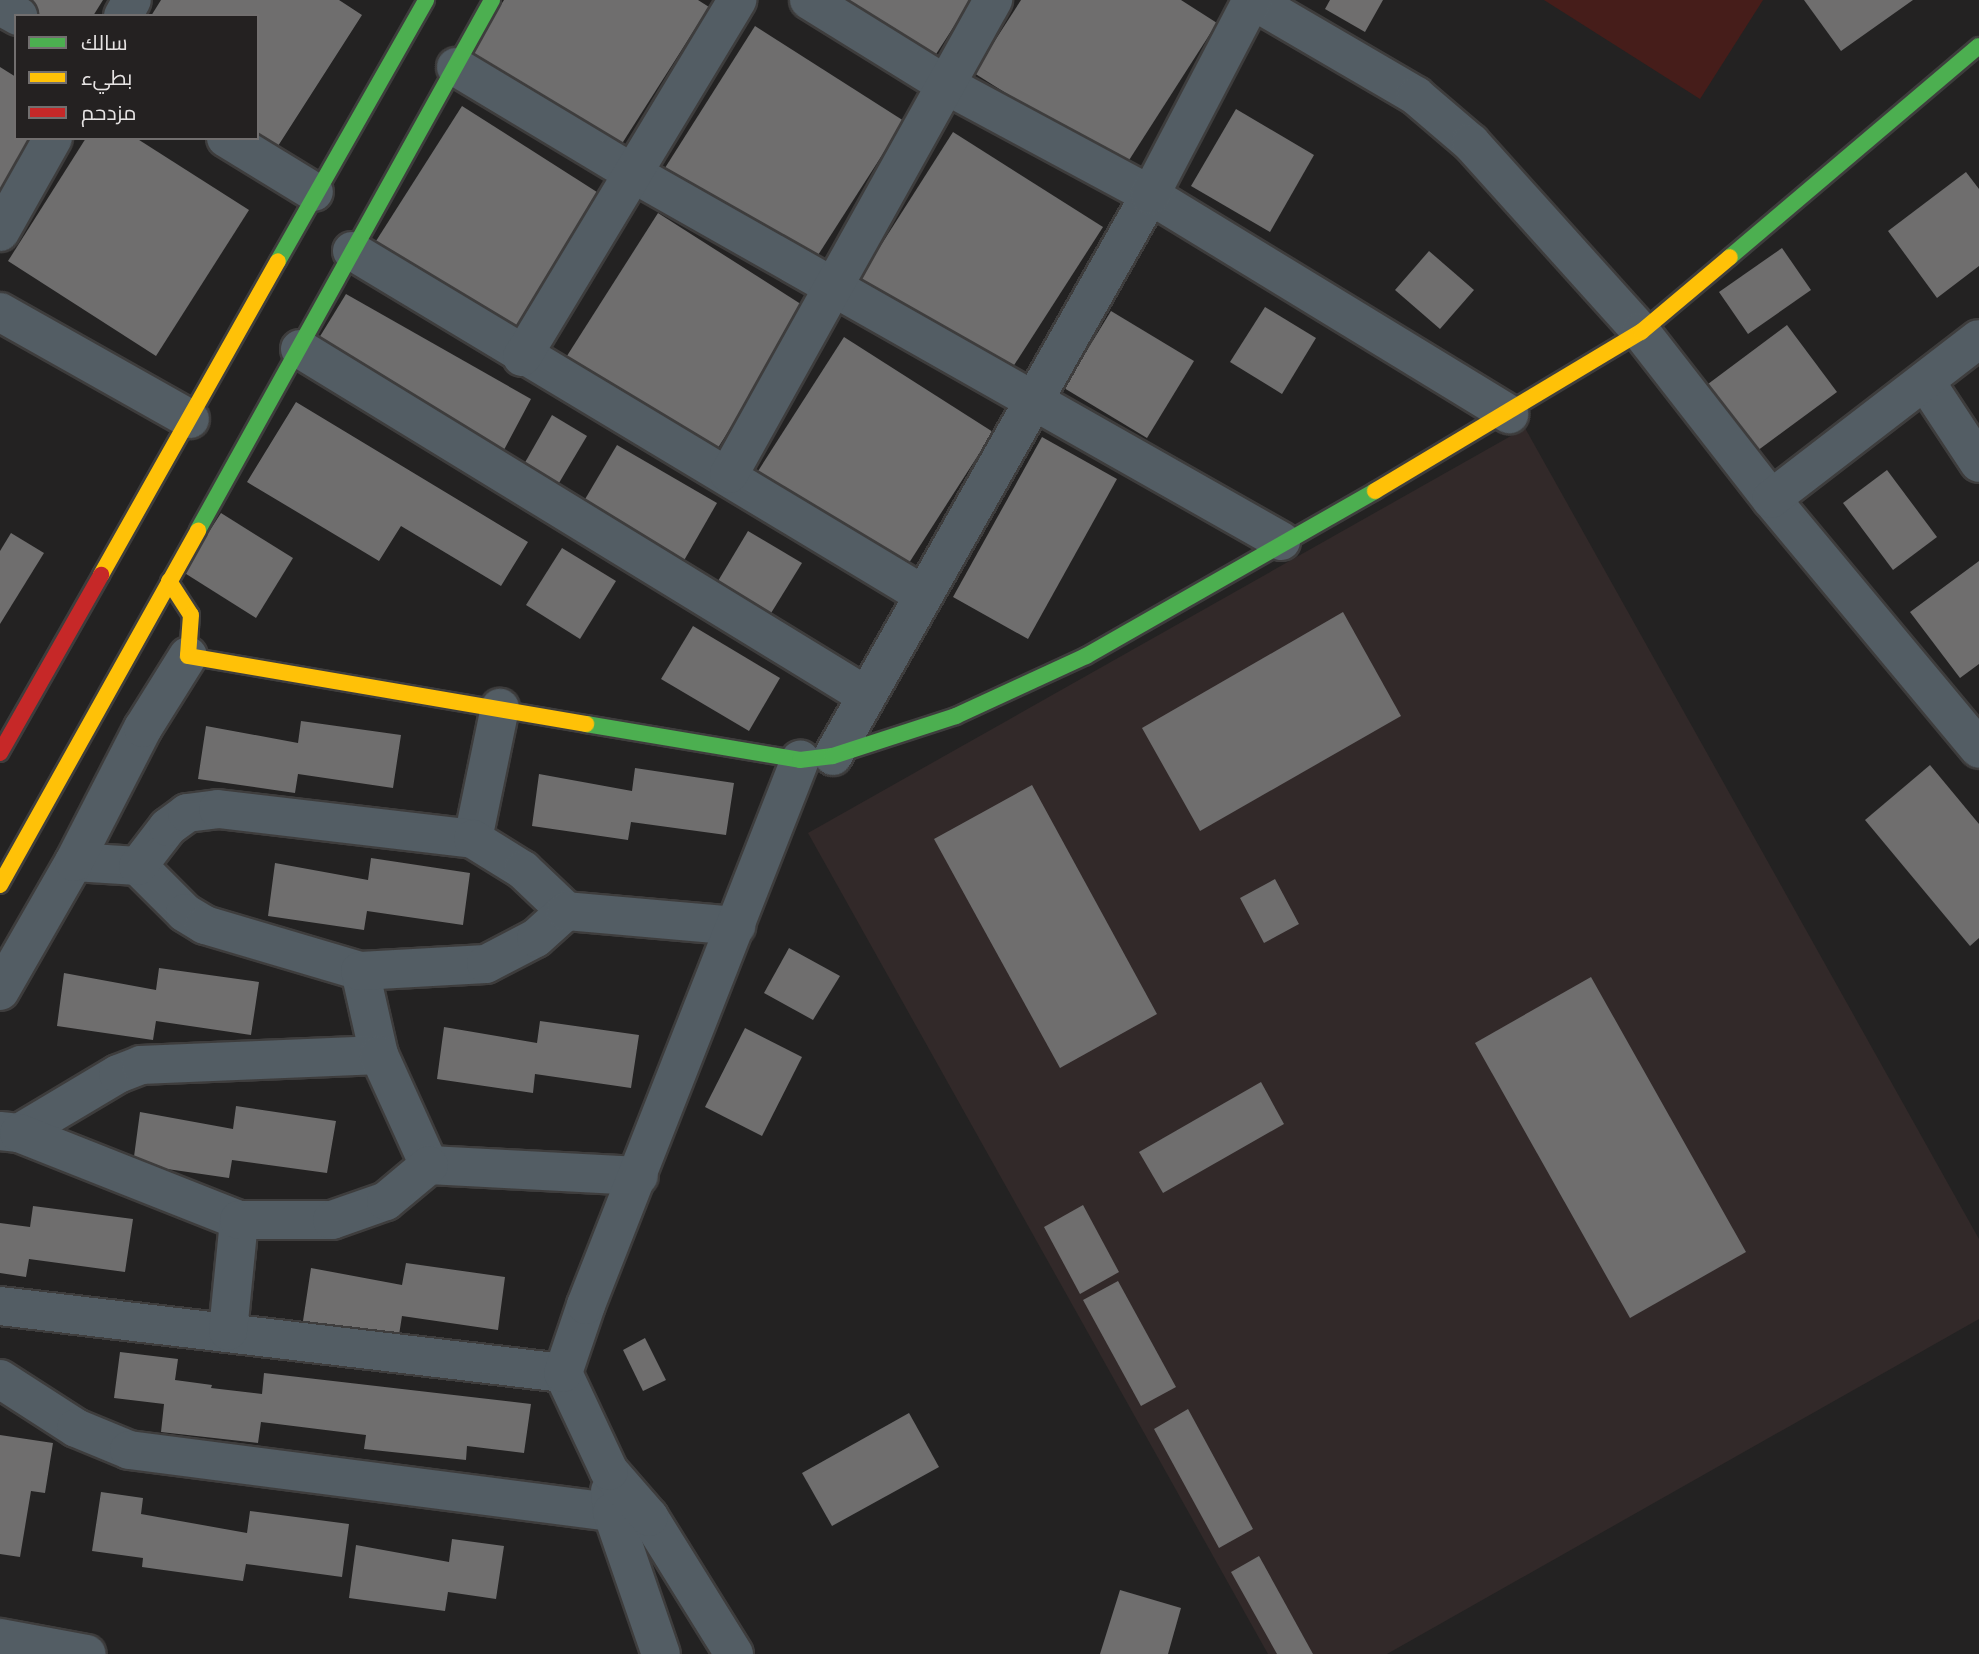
<!DOCTYPE html>
<meta charset="utf-8">
<style>
body{margin:0}
#map{position:relative;width:1979px;height:1654px;overflow:hidden;background:#232222;font-family:Poppins,Cairo,sans-serif}
div>[style]{position:absolute}
.built>*{inset:0;background:#322929}
.green>*{inset:0;background:#461d1a}
.building>*{inset:0;background:#6f6e6e}
.roads{filter:drop-shadow(2px 0 #3e3d3d) drop-shadow(-2px 0 #3e3d3d) drop-shadow(0 2px #3e3d3d) drop-shadow(0 -2px #3e3d3d)}
.street>*{height:38px;margin:-19px;padding:0 19px;transform-origin:19px;border-radius:19px;background:#535d64}
.fast>*{height:16px;margin:-8px;padding:0 8px;transform-origin:8px;border-radius:8px;background:#4caf50}
.slow>*{height:16px;margin:-8px;padding:0 8px;transform-origin:8px;border-radius:8px;background:#ffc107}
.jam>*{height:16px;margin:-8px;padding:0 8px;transform-origin:8px;border-radius:8px;background:#c62828}
span{translate:-50% -50%;white-space:nowrap;text-align:center;line-height:1.15;-webkit-text-stroke:7px #242121;paint-order:stroke}
.legend{position:absolute;left:14px;top:14px;width:245px;height:126px;box-sizing:border-box;background:#242121;border:2px solid #726f6f;margin:0;padding:9px 12px;list-style:none;font-size:21px;color:#e7e4e4}
.legend li{display:flex;align-items:center;gap:14px;height:35px}
.legend b{width:35px;border:2px solid #726f6f}
</style>
<div id="map">
<div class="built">
<div style="clip-path:polygon(1525px 428px,1979px 1239px,1979px 1319px,1387px 1654px,1268px 1654px,808px 833px)"></div>
</div>
<div class="green">
<div style="clip-path:polygon(1544px 0,1763px 0,1700px 99px)"></div>
</div>
<div class="building">
<div style="clip-path:polygon(8px 0,103px 0,93px 16px,33px 16px)"></div>
<div style="clip-path:polygon(161px 0,339px 0,362px 15px,269px 160px,257px 138px,257px 16px,151px 16px)"></div>
<div style="clip-path:polygon(504px 0,698px 0,709px 7px,616px 153px,467px 58px)"></div>
<div style="clip-path:polygon(827px 0,971px 0,929px 65px)"></div>
<div style="clip-path:polygon(1021px 0,1181px 0,1217px 23px,1124px 168px,974px 73px)"></div>
<div style="clip-path:polygon(1330px 0,1383px 0,1365px 32px,1325px 9px)"></div>
<div style="clip-path:polygon(1804px 0,1913px 0,1841px 51px)"></div>
<div style="clip-path:polygon(755px 26px,904px 121px,811px 266px,663px 171px)"></div>
<div style="clip-path:polygon(0 67px,16px 77px,16px 138px,33px 138px,0 190px)"></div>
<div style="clip-path:polygon(462px 106px,611px 201px,518px 347px,369px 252px)"></div>
<div style="clip-path:polygon(1236px 109px,1314px 155px,1270px 232px,1191px 186px)"></div>
<div style="clip-path:polygon(953px 132px,1103px 227px,1009px 373px,860px 278px)"></div>
<div style="clip-path:polygon(86px 138px,136px 138px,249px 210px,156px 356px,8px 261px)"></div>
<div style="clip-path:polygon(1966px 172px,1979px 189px,1979px 266px,1937px 298px,1888px 231px)"></div>
<div style="clip-path:polygon(658px 213px,807px 308px,714px 454px,565px 359px)"></div>
<div style="clip-path:polygon(1782px 248px,1811px 290px,1748px 334px,1719px 292px)"></div>
<div style="clip-path:polygon(1429px 251px,1474px 290px,1440px 329px,1395px 290px)"></div>
<div style="clip-path:polygon(346px 294px,531px 399px,497px 463px,311px 351px)"></div>
<div style="clip-path:polygon(1265px 307px,1316px 338px,1282px 394px,1230px 362px)"></div>
<div style="clip-path:polygon(1111px 311px,1194px 361px,1147px 438px,1064px 388px)"></div>
<div style="clip-path:polygon(1787px 325px,1837px 392px,1757px 451px,1708px 384px)"></div>
<div style="clip-path:polygon(844px 337px,993px 432px,900px 577px,751px 482px)"></div>
<div style="clip-path:polygon(296px 402px,528px 542px,501px 586px,401px 526px,379px 561px,247px 482px)"></div>
<div style="clip-path:polygon(552px 415px,587px 436px,553px 493px,519px 473px)"></div>
<div style="clip-path:polygon(1042px 437px,1117px 479px,1028px 639px,953px 597px)"></div>
<div style="clip-path:polygon(617px 445px,717px 503px,682px 564px,581px 506px)"></div>
<div style="clip-path:polygon(1887px 470px,1937px 537px,1893px 570px,1843px 503px)"></div>
<div style="clip-path:polygon(221px 513px,293px 558px,256px 618px,183px 572px)"></div>
<div style="clip-path:polygon(748px 531px,802px 563px,768px 618px,715px 586px)"></div>
<div style="clip-path:polygon(11px 533px,44px 553px,0 624px,0 551px)"></div>
<div style="clip-path:polygon(562px 548px,616px 581px,580px 639px,526px 605px)"></div>
<div style="clip-path:polygon(1979px 561px,1979px 664px,1960px 678px,1910px 612px)"></div>
<div style="clip-path:polygon(1343px 612px,1401px 716px,1200px 831px,1142px 728px)"></div>
<div style="clip-path:polygon(693px 626px,780px 678px,749px 731px,661px 679px)"></div>
<div style="clip-path:polygon(301px 721px,401px 735px,393px 788px,298px 774px,295px 793px,198px 779px,206px 726px,298px 743px)"></div>
<div style="clip-path:polygon(1930px 765px,1979px 824px,1979px 938px,1970px 946px,1865px 820px)"></div>
<div style="clip-path:polygon(635px 768px,734px 783px,726px 835px,631px 822px,628px 840px,532px 826px,539px 774px,632px 791px)"></div>
<div style="clip-path:polygon(1032px 785px,1157px 1014px,1060px 1068px,934px 839px)"></div>
<div style="clip-path:polygon(371px 858px,470px 873px,463px 925px,367px 911px,364px 930px,268px 916px,275px 863px,368px 880px)"></div>
<div style="clip-path:polygon(1275px 879px,1299px 924px,1264px 943px,1240px 898px)"></div>
<div style="clip-path:polygon(789px 948px,840px 976px,813px 1020px,764px 993px)"></div>
<div style="clip-path:polygon(159px 968px,259px 982px,251px 1035px,156px 1021px,153px 1040px,57px 1026px,64px 973px,156px 990px)"></div>
<div style="clip-path:polygon(1591px 977px,1746px 1252px,1630px 1318px,1475px 1043px)"></div>
<div style="clip-path:polygon(540px 1021px,639px 1035px,631px 1088px,535px 1074px,533px 1093px,437px 1079px,444px 1027px,537px 1043px)"></div>
<div style="clip-path:polygon(745px 1028px,802px 1057px,762px 1136px,705px 1107px)"></div>
<div style="clip-path:polygon(1261px 1082px,1284px 1124px,1163px 1193px,1139px 1152px)"></div>
<div style="clip-path:polygon(236px 1106px,336px 1121px,327px 1173px,232px 1160px,229px 1178px,133px 1164px,140px 1112px,233px 1129px)"></div>
<div style="clip-path:polygon(1083px 1205px,1119px 1272px,1080px 1294px,1044px 1227px)"></div>
<div style="clip-path:polygon(33px 1206px,133px 1219px,125px 1272px,29px 1259px,26px 1277px,0 1273px,0 1223px,30px 1227px)"></div>
<div style="clip-path:polygon(406px 1263px,505px 1277px,498px 1330px,402px 1316px,399px 1335px,303px 1321px,311px 1268px,402px 1285px)"></div>
<div style="clip-path:polygon(1118px 1281px,1176px 1387px,1141px 1406px,1083px 1300px)"></div>
<div style="clip-path:polygon(645px 1338px,666px 1380px,643px 1391px,623px 1350px)"></div>
<div style="clip-path:polygon(120px 1352px,178px 1359px,175px 1380px,212px 1385px,211px 1388px,262px 1394px,264px 1373px,531px 1404px,524px 1453px,467px 1446px,466px 1460px,364px 1449px,366px 1435px,261px 1422px,258px 1443px,161px 1432px,164px 1404px,114px 1398px)"></div>
<div style="clip-path:polygon(1188px 1409px,1253px 1529px,1219px 1548px,1154px 1429px)"></div>
<div style="clip-path:polygon(909px 1413px,939px 1467px,832px 1526px,802px 1473px)"></div>
<div style="clip-path:polygon(0 1435px,53px 1443px,45px 1493px,31px 1491px,20px 1557px,0 1554px)"></div>
<div style="clip-path:polygon(101px 1492px,143px 1498px,141px 1514px,247px 1533px,250px 1511px,349px 1524px,342px 1577px,246px 1564px,243px 1581px,142px 1567px,143px 1558px,92px 1551px)"></div>
<div style="clip-path:polygon(452px 1539px,504px 1546px,496px 1599px,448px 1592px,445px 1611px,349px 1598px,356px 1545px,449px 1562px)"></div>
<div style="clip-path:polygon(1259px 1556px,1313px 1654px,1277px 1654px,1231px 1572px)"></div>
<div style="clip-path:polygon(1120px 1590px,1181px 1608px,1168px 1654px,1100px 1654px)"></div>
</div>
<div class="roads">
<div class="street">
<div style="left:809px;top:0;width:161px;rotate:31.8deg"></div>
<div style="left:946px;top:85px;width:232px;rotate:28.3deg"></div>
<div style="left:1150px;top:195px;width:421px;rotate:31.4deg"></div>
<div style="left:1252px;top:0;width:190px;rotate:30.3deg"></div>
<div style="left:1416px;top:96px;width:72px;rotate:40.5deg"></div>
<div style="left:1471px;top:143px;width:254px;rotate:48deg"></div>
<div style="left:1641px;top:332px;width:212px;rotate:52.1deg"></div>
<div style="left:1771px;top:499px;width:325px;rotate:50.2deg"></div>
<div style="left:0;top:6px;width:21px;rotate:29deg"></div>
<div style="left:123px;top:16px;width:18px;rotate:-61deg"></div>
<div style="left:456px;top:67px;width:208px;rotate:31deg"></div>
<div style="left:634px;top:174px;width:744px;rotate:29.56deg"></div>
<div style="left:226px;top:138px;width:103px;rotate:31.5deg"></div>
<div style="left:0;top:232px;width:108px;rotate:-60.6deg"></div>
<div style="left:352px;top:251px;width:665px;rotate:31.04deg"></div>
<div style="left:0;top:312px;width:218px;rotate:29.4deg"></div>
<div style="left:300px;top:349px;width:663px;rotate:31.48deg"></div>
<div style="left:522px;top:357px;width:417px;rotate:-58.9deg"></div>
<div style="left:1925px;top:381px;width:98px;rotate:56.6deg"></div>
<div style="left:729px;top:474px;width:543px;rotate:-60.88deg"></div>
<div style="left:1771px;top:499px;width:262px;rotate:-37.6deg"></div>
<div style="left:833px;top:756px;width:644px;rotate:-60.53deg"></div>
<div style="left:1150px;top:195px;width:220px;rotate:-62.4deg"></div>
<div style="left:473px;top:839px;width:134px;rotate:-78.4deg"></div>
<div style="left:74px;top:862px;width:64px;rotate:3.6deg"></div>
<div style="left:138px;top:866px;width:66px;rotate:45deg"></div>
<div style="left:185px;top:913px;width:23px;rotate:31deg"></div>
<div style="left:205px;top:925px;width:162px;rotate:16.5deg"></div>
<div style="left:138px;top:866px;width:49px;rotate:-52.4deg"></div>
<div style="left:168px;top:827px;width:24px;rotate:-36deg"></div>
<div style="left:187px;top:813px;width:31px;rotate:-7deg"></div>
<div style="left:218px;top:809px;width:257px;rotate:6.7deg"></div>
<div style="left:473px;top:839px;width:59px;rotate:31.8deg"></div>
<div style="left:523px;top:870px;width:59px;rotate:43.6deg"></div>
<div style="left:0;top:991px;width:149px;rotate:-60.2deg"></div>
<div style="left:74px;top:862px;width:151px;rotate:-62.8deg"></div>
<div style="left:143px;top:728px;width:85px;rotate:-58deg"></div>
<div style="left:379px;top:1055px;width:86px;rotate:-102.7deg"></div>
<div style="left:360px;top:971px;width:126px;rotate:-3.2deg"></div>
<div style="left:486px;top:964px;width:56px;rotate:-27.5deg"></div>
<div style="left:536px;top:938px;width:40px;rotate:-42deg"></div>
<div style="left:566px;top:911px;width:171px;rotate:5deg"></div>
<div style="left:0;top:1131px;width:19px;rotate:6deg"></div>
<div style="left:19px;top:1133px;width:115px;rotate:-30.8deg"></div>
<div style="left:118px;top:1074px;width:25px;rotate:-21deg"></div>
<div style="left:141px;top:1065px;width:238px;rotate:-2.4deg"></div>
<div style="left:379px;top:1055px;width:121px;rotate:65.6deg"></div>
<div style="left:429px;top:1165px;width:210px;rotate:3deg"></div>
<div style="left:19px;top:1133px;width:237px;rotate:21.6deg"></div>
<div style="left:0;top:1306px;width:567px;rotate:6.79deg"></div>
<div style="left:228px;top:1331px;width:112px;rotate:-84.3deg"></div>
<div style="left:239px;top:1220px;width:93px"></div>
<div style="left:332px;top:1220px;width:57px;rotate:-19.4deg"></div>
<div style="left:386px;top:1201px;width:56px;rotate:-39.9deg"></div>
<div style="left:0;top:1379px;width:90px;rotate:32.8deg"></div>
<div style="left:76px;top:1428px;width:57px;rotate:22.5deg"></div>
<div style="left:129px;top:1450px;width:524px;rotate:7.34deg"></div>
<div style="left:610px;top:1491px;width:21px;rotate:85deg"></div>
<div style="left:612px;top:1512px;width:150px;rotate:71deg"></div>
<div style="left:0;top:1638px;width:88px;rotate:10.4deg"></div>
<div style="left:734px;top:1654px;width:161px;rotate:-121.8deg"></div>
<div style="left:649px;top:1517px;width:61px;rotate:-131deg"></div>
<div style="left:609px;top:1471px;width:108px;rotate:-115.1deg"></div>
<div style="left:563px;top:1373px;width:72px;rotate:-71.3deg"></div>
<div style="left:586px;top:1305px;width:586px;rotate:-68.56deg"></div>
</div>
<div class="fast">
<div style="left:1730px;top:257px;width:326px;rotate:-40.3deg"></div>
<div style="left:278px;top:261px;width:300px;rotate:-60.4deg"></div>
<div style="left:198px;top:530px;width:606px;rotate:-60.98deg"></div>
<div style="left:586px;top:724px;width:217px;rotate:9.5deg"></div>
<div style="left:800px;top:760px;width:33px;rotate:-7deg"></div>
<div style="left:833px;top:756px;width:129px;rotate:-18deg"></div>
<div style="left:956px;top:716px;width:143px;rotate:-24.8deg"></div>
<div style="left:1086px;top:656px;width:333px;rotate:-29.7deg"></div>
</div>
<div class="slow">
<div style="left:1375px;top:491px;width:310px;rotate:-30.9deg"></div>
<div style="left:1641px;top:332px;width:116px;rotate:-40.1deg"></div>
<div style="left:101px;top:575px;width:360px;rotate:-60.6deg"></div>
<div style="left:169px;top:581px;width:40px;rotate:57.1deg"></div>
<div style="left:191px;top:615px;width:41px;rotate:94.2deg"></div>
<div style="left:188px;top:656px;width:404px;rotate:9.7deg"></div>
<div style="left:0;top:885px;width:406px;rotate:-60.8deg"></div>
</div>
<div class="jam">
<div style="left:0;top:753px;width:205px;rotate:-60.4deg"></div>
</div>
</div>
<ul class="legend">
<li><b style="height:9px;background:#4caf50"></b>سالك</li>
<li><b style="height:9px;background:#ffc107"></b>بطيء</li>
<li><b style="height:9px;background:#c62828"></b>مزدحم</li>
</ul>
</div>
